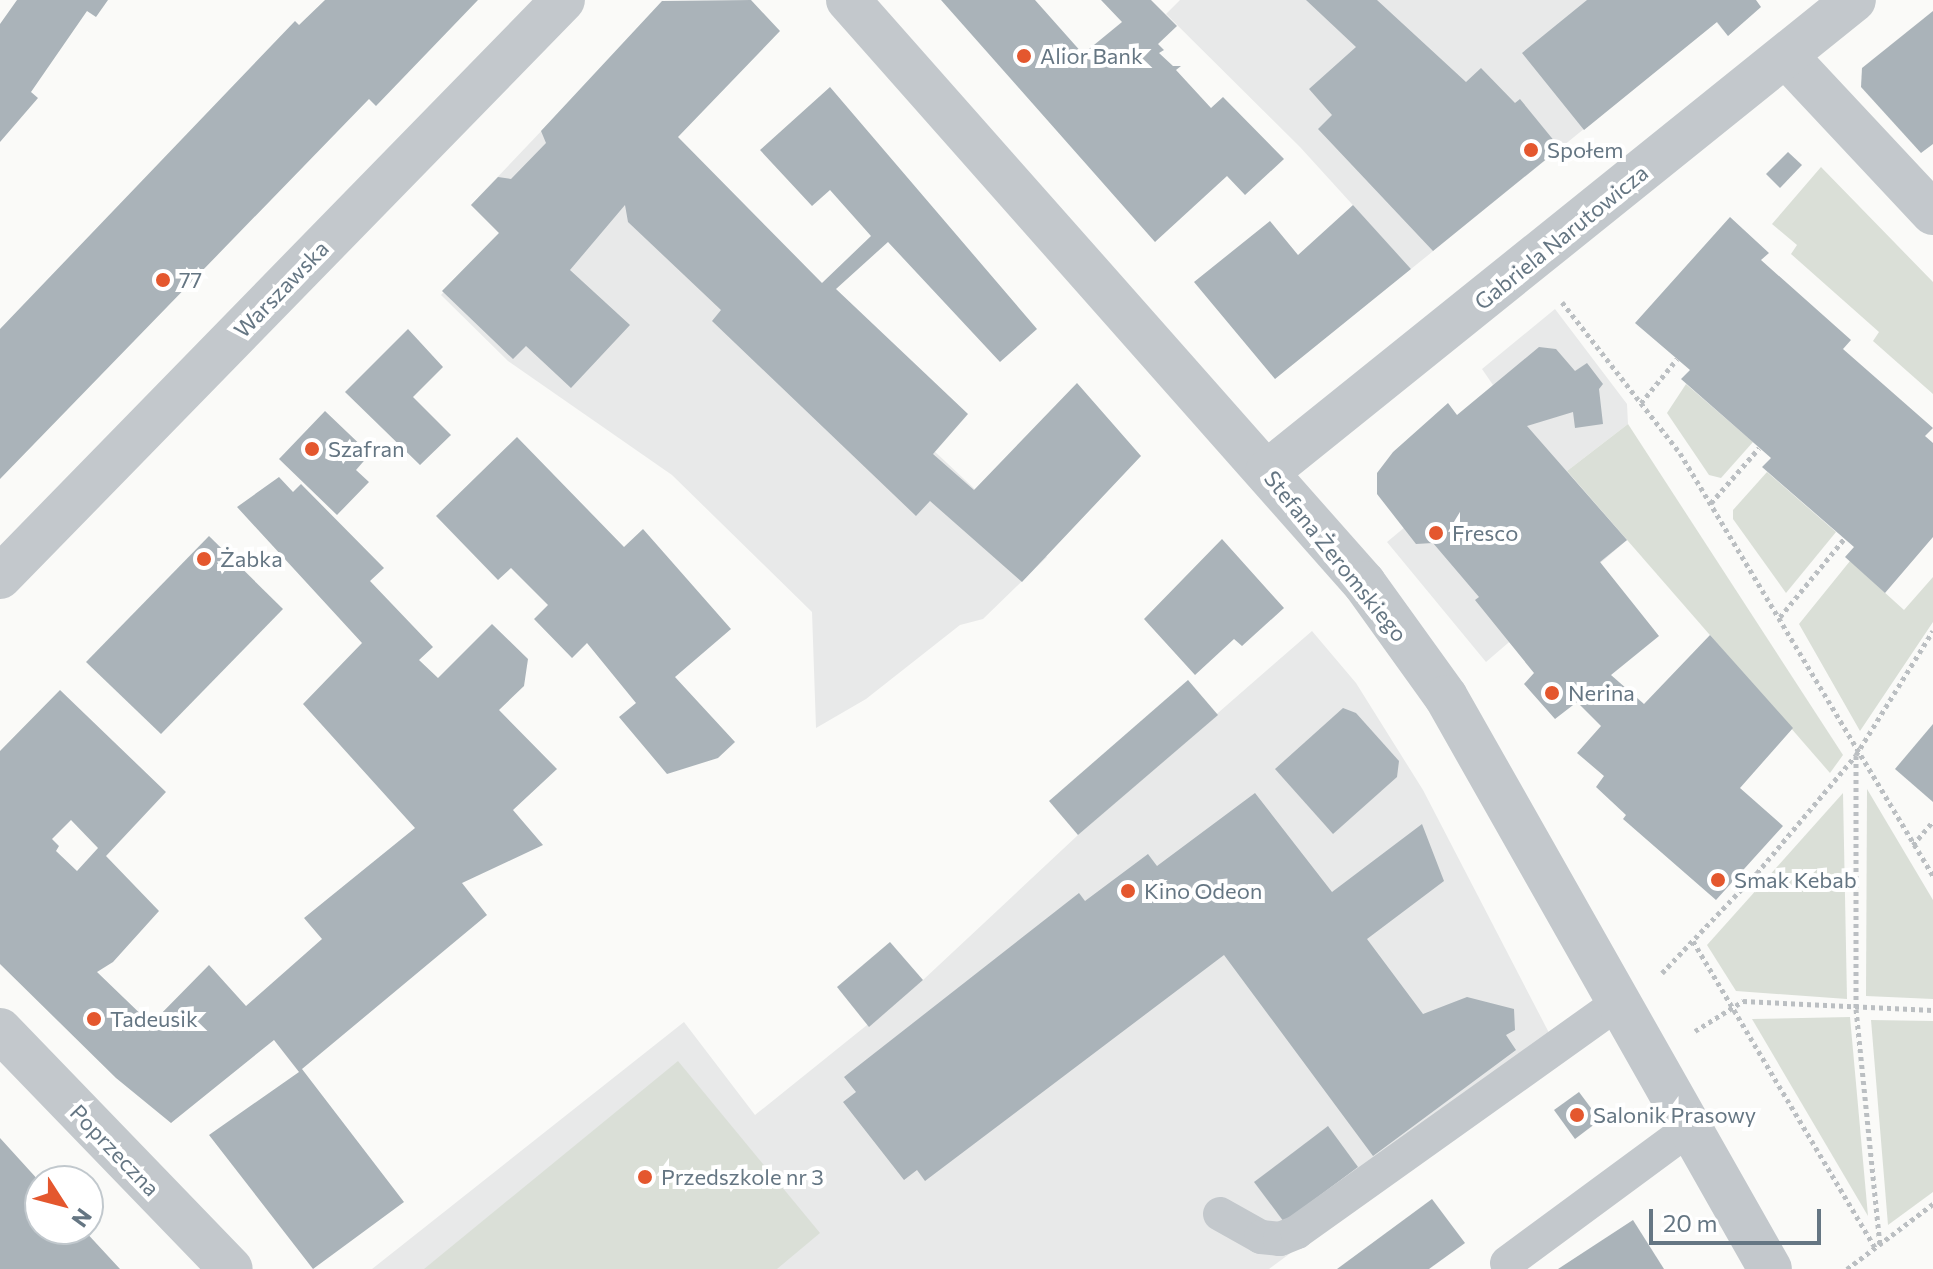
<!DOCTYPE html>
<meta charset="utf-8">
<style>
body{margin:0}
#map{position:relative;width:1933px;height:1269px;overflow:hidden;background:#fafaf8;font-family:Commissioner,sans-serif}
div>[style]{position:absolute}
.built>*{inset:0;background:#e8e9e9}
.green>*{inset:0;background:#dadfd7}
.building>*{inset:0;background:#aab3b9}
.path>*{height:5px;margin-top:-2.5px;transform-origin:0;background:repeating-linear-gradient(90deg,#bbbfc2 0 4px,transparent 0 8px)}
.service>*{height:34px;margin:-17px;padding:0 17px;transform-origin:17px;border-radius:17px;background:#c3c8cc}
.minor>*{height:44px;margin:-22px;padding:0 22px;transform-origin:22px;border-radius:22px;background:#c3c8cc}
.tertiary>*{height:44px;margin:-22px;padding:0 22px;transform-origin:22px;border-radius:22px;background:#c3c8cc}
.dots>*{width:22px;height:22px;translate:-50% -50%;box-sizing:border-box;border:4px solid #fff;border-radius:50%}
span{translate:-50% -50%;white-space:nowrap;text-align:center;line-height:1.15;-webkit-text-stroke:8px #fff;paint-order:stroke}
.poi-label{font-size:22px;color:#657683}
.left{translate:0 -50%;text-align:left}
.street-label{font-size:22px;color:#657683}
.north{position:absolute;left:24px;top:1165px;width:80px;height:80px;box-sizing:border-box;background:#fff;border:2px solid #c1c8cd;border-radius:50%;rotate:126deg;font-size:22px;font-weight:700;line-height:32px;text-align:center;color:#657683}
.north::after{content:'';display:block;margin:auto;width:28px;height:36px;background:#e4572e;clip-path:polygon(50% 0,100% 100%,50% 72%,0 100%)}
.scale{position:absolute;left:1649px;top:1209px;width:172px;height:36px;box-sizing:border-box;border:4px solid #657683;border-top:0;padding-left:10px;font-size:24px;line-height:28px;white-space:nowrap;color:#657683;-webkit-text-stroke:6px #fff;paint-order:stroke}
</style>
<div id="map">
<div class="built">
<div style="clip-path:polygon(1180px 0,1756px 0,1728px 36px,1716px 22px,1411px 269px,1300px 147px,1166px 14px)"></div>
<div style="clip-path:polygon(566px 105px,1047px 557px,983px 619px,960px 625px,866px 699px,816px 728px,812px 612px,672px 475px,508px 361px,441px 295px,499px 233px,471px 205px)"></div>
<div style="clip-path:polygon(1555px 309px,1627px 404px,1628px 424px,1567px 471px,1627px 540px,1486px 662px,1387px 542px,1405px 527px,1493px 385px,1482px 369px)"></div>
<div style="clip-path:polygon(1312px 631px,1356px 683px,1423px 790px,1560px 1054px,1269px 1269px,372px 1269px,684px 1022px,755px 1115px,923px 980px,1078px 835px)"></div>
</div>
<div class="green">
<div style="clip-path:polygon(1821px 167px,1933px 282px,1933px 394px,1873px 341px,1879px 332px,1791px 254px,1797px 245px,1772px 224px)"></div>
<div style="clip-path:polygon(1686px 384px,1753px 442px,1721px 478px,1709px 475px,1667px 413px)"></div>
<div style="clip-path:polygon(1628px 424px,1843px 755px,1830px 773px,1567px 471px)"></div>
<div style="clip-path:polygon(1767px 472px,1836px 532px,1786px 593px,1733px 519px,1733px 510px)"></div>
<div style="clip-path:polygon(1850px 561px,1904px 610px,1933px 577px,1933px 622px,1860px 731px,1799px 624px)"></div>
<div style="clip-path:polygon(1867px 789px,1933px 900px,1933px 999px,1866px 996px)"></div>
<div style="clip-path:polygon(1843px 793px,1847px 999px,1736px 991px,1707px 945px)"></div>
<div style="clip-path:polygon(1850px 1017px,1868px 1216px,1752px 1019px)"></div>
<div style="clip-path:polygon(1871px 1020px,1933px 1021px,1933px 1192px,1888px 1225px)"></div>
<div style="clip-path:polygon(678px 1061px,820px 1233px,777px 1269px,424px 1269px)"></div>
</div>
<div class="building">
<div style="clip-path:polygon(17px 0,108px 0,96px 17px,87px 11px,31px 92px,38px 98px,0 142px,0 24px)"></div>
<div style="clip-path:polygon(325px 0,478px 0,376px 106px,369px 99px,0 479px,0 329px,295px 21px,299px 25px)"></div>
<div style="clip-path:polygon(751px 0,780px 31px,678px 137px,822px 283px,871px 236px,830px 190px,812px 206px,760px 150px,830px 87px,1037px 329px,1000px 362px,888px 242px,836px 289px,968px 414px,933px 454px,974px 490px,1077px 383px,1141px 456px,1022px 582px,930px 501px,916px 516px,712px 321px,721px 310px,628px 222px,625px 205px,570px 270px,630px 325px,571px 388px,526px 346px,513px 359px,442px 291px,499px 233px,471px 205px,498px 177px,511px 179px,546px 143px,541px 131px,662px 1px)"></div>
<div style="clip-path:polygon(941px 0,1035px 0,1083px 54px,1122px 22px,1101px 0,1151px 0,1177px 26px,1158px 44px,1164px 50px,1159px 53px,1173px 66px,1181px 66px,1176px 70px,1211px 108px,1223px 97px,1284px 159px,1245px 195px,1227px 176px,1155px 242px)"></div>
<div style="clip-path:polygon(1306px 0,1377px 0,1466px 82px,1481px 68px,1515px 103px,1520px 99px,1560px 148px,1433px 251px,1318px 129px,1332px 115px,1309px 89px,1356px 47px)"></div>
<div style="clip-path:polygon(1587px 0,1756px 0,1761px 7px,1728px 36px,1717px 22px,1584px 130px,1522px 53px)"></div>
<div style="clip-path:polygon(1933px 11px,1933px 144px,1921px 153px,1861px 87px,1862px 68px)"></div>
<div style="clip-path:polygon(1788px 152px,1802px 165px,1780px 188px,1766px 174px)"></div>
<div style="clip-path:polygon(1353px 205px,1411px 269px,1275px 379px,1194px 282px,1270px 221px,1298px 255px)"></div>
<div style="clip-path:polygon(1730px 217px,1769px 253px,1761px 260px,1851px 340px,1843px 349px,1933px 428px,1925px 436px,1933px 443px,1933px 537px,1885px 593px,1845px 557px,1854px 547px,1762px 467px,1771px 458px,1681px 379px,1690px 370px,1635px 323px)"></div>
<div style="clip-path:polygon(408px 329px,443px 367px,413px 397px,451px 435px,420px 465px,345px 392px)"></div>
<div style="clip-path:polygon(1539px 347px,1556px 349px,1575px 371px,1587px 363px,1603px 384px,1599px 389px,1603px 424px,1575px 428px,1573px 412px,1527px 426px,1627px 540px,1600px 562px,1659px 636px,1611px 675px,1644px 704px,1710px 635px,1793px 728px,1740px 788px,1783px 826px,1716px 900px,1623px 819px,1626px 815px,1596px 787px,1604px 776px,1577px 753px,1601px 726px,1577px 702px,1555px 719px,1524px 684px,1534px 673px,1475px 600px,1479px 597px,1433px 543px,1416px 544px,1377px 494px,1377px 473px,1393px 452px,1448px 403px,1457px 415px)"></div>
<div style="clip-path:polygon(325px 411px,370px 454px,356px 470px,369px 482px,337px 515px,279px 459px)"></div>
<div style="clip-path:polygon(517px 437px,624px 547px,643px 529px,731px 629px,675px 677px,735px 742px,718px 758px,667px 774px,619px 717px,636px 703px,587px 643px,572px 658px,534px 619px,548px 605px,511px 568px,498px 580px,436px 516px)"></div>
<div style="clip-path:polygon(evenodd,279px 477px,293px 492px,301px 484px,384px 568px,370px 581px,433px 647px,419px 660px,438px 678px,492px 624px,528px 659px,524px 686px,499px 710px,557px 769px,513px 810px,543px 845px,462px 883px,487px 915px,302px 1069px,404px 1202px,313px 1269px,209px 1135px,299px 1072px,274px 1040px,171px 1123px,116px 1078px,0 964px,0 751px,60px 690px,166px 792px,106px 856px,159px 911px,113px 962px,97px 972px,151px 1024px,209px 965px,246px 1006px,322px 939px,304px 918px,415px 828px,303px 704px,362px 643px,237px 507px,279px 477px,71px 820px,98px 848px,77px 871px,56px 851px,59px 846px,52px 839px,71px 820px)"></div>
<div style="clip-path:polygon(209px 536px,283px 609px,161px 734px,86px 662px)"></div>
<div style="clip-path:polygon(1222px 539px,1284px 608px,1242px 646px,1234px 639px,1195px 675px,1144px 619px)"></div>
<div style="clip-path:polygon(1188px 680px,1218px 715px,1078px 835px,1049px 801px)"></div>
<div style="clip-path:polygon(1343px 708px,1356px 713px,1399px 761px,1397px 777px,1333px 834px,1275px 769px)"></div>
<div style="clip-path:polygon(1933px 724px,1933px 802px,1895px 769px)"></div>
<div style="clip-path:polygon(1255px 793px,1332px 892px,1422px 824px,1444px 881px,1367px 939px,1423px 1014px,1467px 997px,1514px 1009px,1515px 1030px,1506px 1035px,1516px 1050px,1373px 1156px,1224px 955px,925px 1181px,917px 1170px,904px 1180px,843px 1102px,856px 1092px,844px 1077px,1079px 893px,1085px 901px,1148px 854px,1157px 866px)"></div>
<div style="clip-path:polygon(890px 942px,923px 980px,869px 1027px,837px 987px)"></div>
<div style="clip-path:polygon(1579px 1092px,1600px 1120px,1575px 1139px,1554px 1110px)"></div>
<div style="clip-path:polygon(1328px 1126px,1358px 1167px,1284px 1222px,1254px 1182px)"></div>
<div style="clip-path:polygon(0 1138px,40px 1182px,40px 1229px,83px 1229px,120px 1269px,0 1269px)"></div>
<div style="clip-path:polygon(1432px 1199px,1465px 1243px,1429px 1269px,1337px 1269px)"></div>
<div style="clip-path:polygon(1633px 1220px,1664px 1269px,1558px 1269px)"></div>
</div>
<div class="path">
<div style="left:1562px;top:302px;width:192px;rotate:52deg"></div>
<div style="left:1680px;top:453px;width:493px;rotate:59.1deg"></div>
<div style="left:1641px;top:403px;width:57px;rotate:-50.7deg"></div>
<div style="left:1711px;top:503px;width:73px;rotate:-48.9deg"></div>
<div style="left:1780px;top:617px;width:101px;rotate:-50.6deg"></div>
<div style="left:1856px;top:756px;width:253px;rotate:90deg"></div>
<div style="left:1856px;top:1009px;width:236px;rotate:84.2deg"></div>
<div style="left:1913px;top:845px;width:31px;rotate:-50deg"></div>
<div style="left:1693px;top:941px;width:357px;rotate:59.3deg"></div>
<div style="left:1662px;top:973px;width:138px;rotate:-46.5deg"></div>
<div style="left:1757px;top:873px;width:154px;rotate:-50deg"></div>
<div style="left:1856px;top:755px;width:146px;rotate:-58.2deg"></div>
<div style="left:1695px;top:1031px;width:57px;rotate:-32deg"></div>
<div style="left:1743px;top:1001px;width:190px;rotate:2.7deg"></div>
<div style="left:1847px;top:1269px;width:108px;rotate:-37.1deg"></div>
</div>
<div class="service">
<div style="left:1220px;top:1214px;width:47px;rotate:29.3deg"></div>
<div style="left:1261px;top:1237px;width:19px;rotate:6deg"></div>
<div style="left:1280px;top:1239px;width:18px;rotate:-22deg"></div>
<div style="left:1297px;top:1232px;width:393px;rotate:-35.5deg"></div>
<div style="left:1507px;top:1263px;width:226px;rotate:-36.4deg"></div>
</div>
<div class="minor">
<div style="left:848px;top:0;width:779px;rotate:48.49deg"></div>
<div style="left:1364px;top:583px;width:140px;rotate:54.3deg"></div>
<div style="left:1446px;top:697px;width:657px;rotate:60.47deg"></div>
<div style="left:1786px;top:56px;width:215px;rotate:46.9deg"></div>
<div style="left:1267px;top:472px;width:753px;rotate:-38.8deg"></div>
<div style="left:0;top:1030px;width:332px;rotate:46deg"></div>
</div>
<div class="tertiary">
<div style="left:0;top:577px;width:806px;rotate:-45.7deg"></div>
</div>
<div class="dots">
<div style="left:1024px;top:56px;background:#e4572e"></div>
<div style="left:1531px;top:150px;background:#e4572e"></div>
<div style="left:163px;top:280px;background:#e4572e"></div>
<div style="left:312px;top:449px;background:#e4572e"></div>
<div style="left:1436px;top:533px;background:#e4572e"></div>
<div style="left:204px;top:559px;background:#e4572e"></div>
<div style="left:1552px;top:693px;background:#e4572e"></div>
<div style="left:1718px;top:880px;background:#e4572e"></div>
<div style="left:1128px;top:891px;background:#e4572e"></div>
<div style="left:94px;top:1019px;background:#e4572e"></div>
<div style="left:1577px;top:1115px;background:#e4572e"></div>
<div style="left:645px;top:1177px;background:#e4572e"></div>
</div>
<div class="poi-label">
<span class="left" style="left:1040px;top:56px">Alior Bank</span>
<span class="left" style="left:1547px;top:150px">Społem</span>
<span class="left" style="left:179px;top:280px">77</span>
<span class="left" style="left:328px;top:449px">Szafran</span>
<span class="left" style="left:1452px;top:533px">Fresco</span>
<span class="left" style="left:220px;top:559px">Żabka</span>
<span class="left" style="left:1568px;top:693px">Nerina</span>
<span class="left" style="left:1734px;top:880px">Smak Kebab</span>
<span class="left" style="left:1144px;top:891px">Kino Odeon</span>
<span class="left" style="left:110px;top:1019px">Tadeusik</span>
<span class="left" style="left:1593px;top:1115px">Salonik Prasowy</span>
<span class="left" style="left:661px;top:1177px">Przedszkole nr 3</span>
</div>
<div class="street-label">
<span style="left:1561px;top:237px;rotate:-39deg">Gabriela Narutowicza</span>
<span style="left:281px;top:289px;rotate:-46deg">Warszawska</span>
<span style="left:1336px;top:556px;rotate:51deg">Stefana Żeromskiego</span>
<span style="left:115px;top:1150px;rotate:46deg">Poprzeczna</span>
</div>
<div class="north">N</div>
<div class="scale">20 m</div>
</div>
